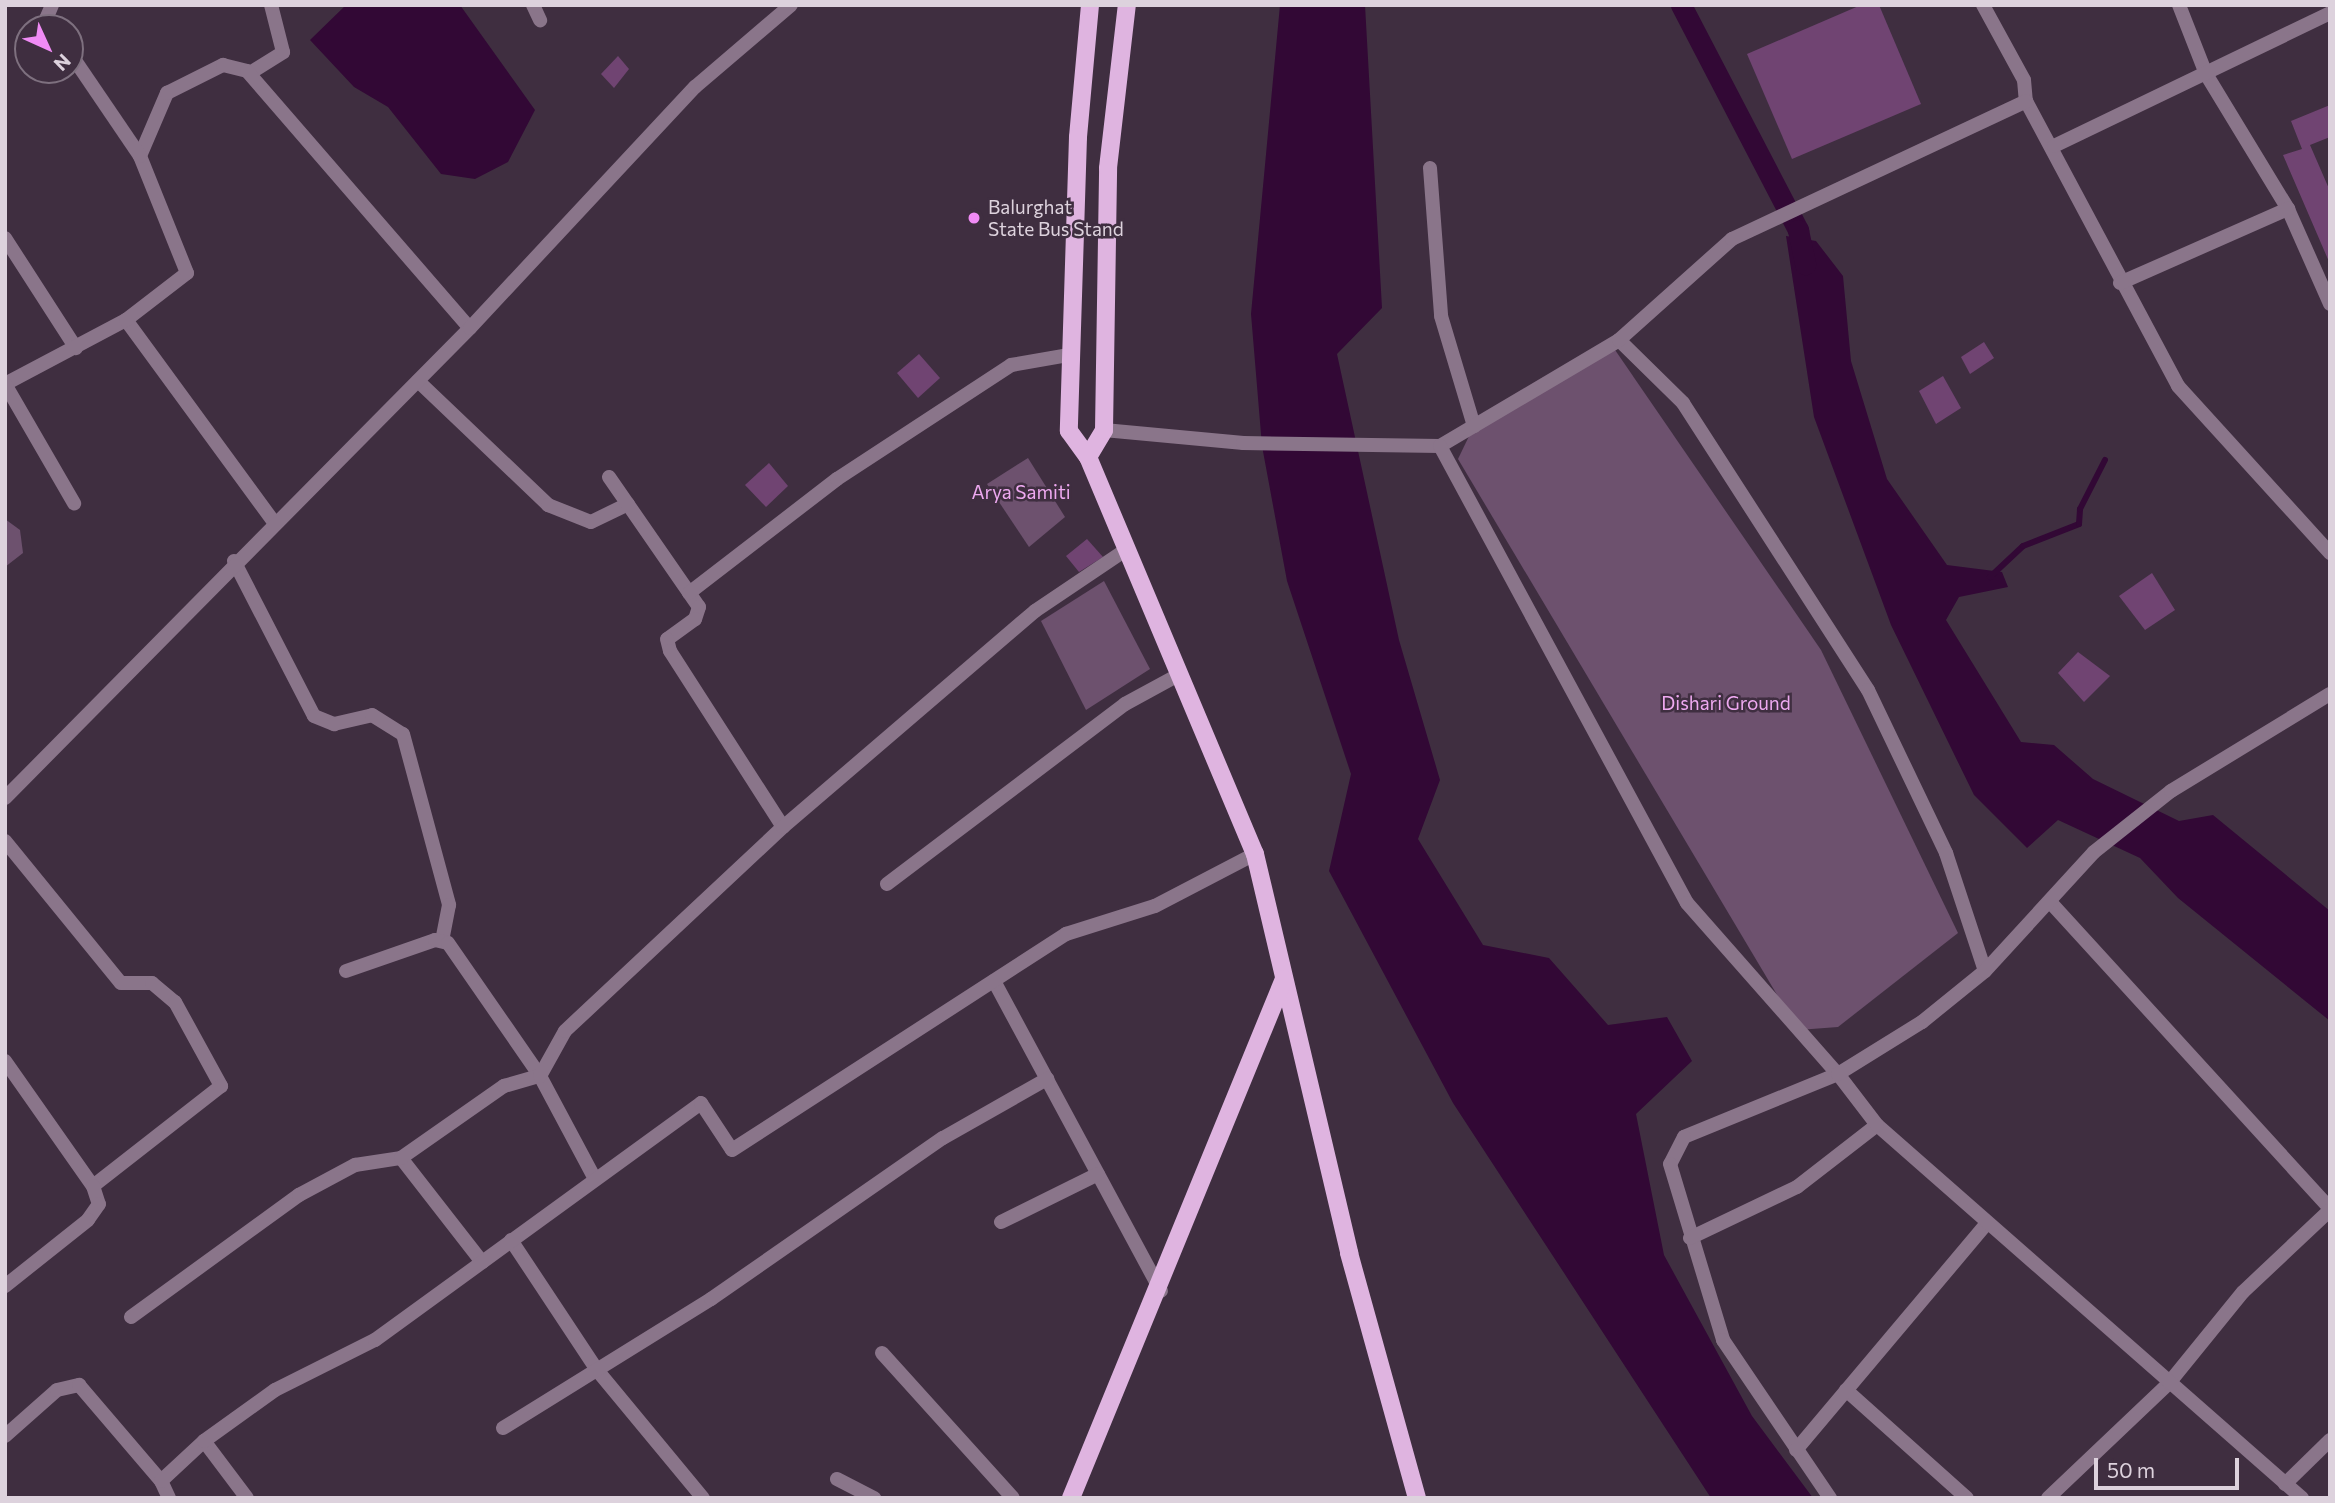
<!DOCTYPE html>
<style>
body{margin:0}
#map{position:relative;width:2335px;height:1503px;overflow:hidden;background:#3f2e40;font-family:Commissioner,sans-serif}
div>[style]{position:absolute}
.green>*{inset:0;background:#6d516e}
.water>*{inset:0;background:#320835}
.stream>*{height:6px;margin:-3px;padding:0 3px;transform-origin:3px;border-radius:3px;background:#320835}
.canal>*{height:21px;margin:-10.5px;padding:0 10.5px;transform-origin:10.5px;border-radius:10.5px;background:#320835}
.building>*{inset:0;background:#704472}
.minor>*{height:14px;margin:-7px;padding:0 7px;transform-origin:7px;border-radius:7px;background:#8a758a}
.primary>*{height:18px;margin:-9px;padding:0 9px;transform-origin:9px;border-radius:9px;background:#dfb4e0}
.dots>*{width:19px;height:19px;translate:-50% -50%;box-sizing:border-box;border:4px solid #3f2e40;border-radius:50%}
span{translate:-50% -50%;white-space:nowrap;text-align:center;line-height:1.15;-webkit-text-stroke:5px #3f2e40;paint-order:stroke}
.poi-label{font-size:19px;color:#ddd2dd}
.left{translate:0 -50%;text-align:left}
.park-label{font-size:19px;color:#eea9f0}
.frame{position:absolute;inset:0;border:7px solid #ddd2dd;pointer-events:none}
.north{position:absolute;left:14px;top:14px;width:70px;height:70px;box-sizing:border-box;background:#3f2e40;border:2px solid #7e707f;border-radius:50%;rotate:135deg;font-size:19px;font-weight:700;line-height:28px;text-align:center;color:#ddd2dd}
.north::after{content:'';display:block;margin:auto;width:24px;height:32px;background:#f08bf5;clip-path:polygon(50% 0,100% 100%,50% 72%,0 100%)}
.scale{position:absolute;left:2094px;top:1458px;width:145px;height:32px;box-sizing:border-box;border:4px solid #ddd2dd;border-top:0;padding-left:9px;font-size:21px;line-height:24px;white-space:nowrap;color:#ddd2dd;-webkit-text-stroke:5px #3f2e40;paint-order:stroke}
</style>
<div id="map">
<div class="green">
<div style="clip-path:polygon(1613px 347px,1821px 650px,1958px 933px,1838px 1027px,1798px 1030px,1458px 459px,1471px 432px)"></div>
<div style="clip-path:polygon(1028px 458px,1065px 517px,1029px 547px,987px 484px)"></div>
<div style="clip-path:polygon(5px 519px,20px 530px,23px 553px,5px 567px)"></div>
<div style="clip-path:polygon(1104px 581px,1150px 669px,1086px 710px,1041px 621px)"></div>
</div>
<div class="water">
<div style="clip-path:polygon(346px 5px,460px 5px,535px 110px,508px 162px,475px 179px,441px 174px,388px 107px,354px 87px,310px 40px)"></div>
<div style="clip-path:polygon(1280px 5px,1365px 5px,1382px 308px,1337px 354px,1399px 640px,1440px 780px,1418px 839px,1483px 945px,1549px 958px,1608px 1025px,1667px 1017px,1692px 1061px,1636px 1114px,1664px 1255px,1752px 1416px,1813px 1498px,1711px 1498px,1453px 1103px,1329px 871px,1351px 774px,1287px 581px,1262px 446px,1251px 314px)"></div>
<div style="clip-path:polygon(1786px 236px,1816px 241px,1843px 276px,1851px 361px,1887px 479px,1947px 565px,2002px 572px,2008px 587px,1959px 597px,1946px 620px,2021px 742px,2054px 745px,2093px 779px,2179px 821px,2213px 815px,2330px 911px,2330px 1021px,2178px 898px,2140px 858px,2058px 820px,2027px 848px,1974px 795px,1891px 625px,1814px 417px)"></div>
</div>
<div class="stream">
<div style="left:1990px;top:577px;width:45px;rotate:-43.2deg"></div>
<div style="left:2023px;top:546px;width:60px;rotate:-21.4deg"></div>
<div style="left:2079px;top:524px;width:15px;rotate:-86deg"></div>
<div style="left:2080px;top:509px;width:55px;rotate:-63deg"></div>
</div>
<div class="canal">
<div style="left:1681px;top:5px;width:254px;rotate:62.5deg"></div>
<div style="left:1798px;top:230px;width:35px;rotate:78deg"></div>
</div>
<div class="building">
<div style="clip-path:polygon(1861px 5px,1879px 5px,1921px 104px,1792px 159px,1747px 54px)"></div>
<div style="clip-path:polygon(618px 56px,629px 69px,614px 88px,601px 74px)"></div>
<div style="clip-path:polygon(2330px 105px,2330px 137px,2310px 145px,2330px 191px,2330px 264px,2283px 155px,2302px 149px,2291px 121px)"></div>
<div style="clip-path:polygon(1984px 342px,1994px 358px,1970px 374px,1961px 357px)"></div>
<div style="clip-path:polygon(919px 354px,940px 378px,918px 398px,897px 373px)"></div>
<div style="clip-path:polygon(1943px 376px,1961px 408px,1936px 424px,1919px 391px)"></div>
<div style="clip-path:polygon(769px 463px,788px 486px,766px 507px,745px 485px)"></div>
<div style="clip-path:polygon(1087px 539px,1103px 557px,1079px 572px,1066px 556px)"></div>
<div style="clip-path:polygon(2152px 573px,2175px 610px,2145px 630px,2119px 596px)"></div>
<div style="clip-path:polygon(2078px 652px,2110px 676px,2084px 702px,2058px 673px)"></div>
</div>
<div class="minor">
<div style="left:52px;top:5px;width:13px;rotate:113deg"></div>
<div style="left:47px;top:17px;width:13px;rotate:61deg"></div>
<div style="left:533px;top:5px;width:17px;rotate:65deg"></div>
<div style="left:1983px;top:5px;width:85px;rotate:61.3deg"></div>
<div style="left:2024px;top:80px;width:21px;rotate:85deg"></div>
<div style="left:2026px;top:101px;width:323px;rotate:61.9deg"></div>
<div style="left:2178px;top:386px;width:226px;rotate:47.7deg"></div>
<div style="left:2179px;top:5px;width:74px;rotate:68.6deg"></div>
<div style="left:2206px;top:74px;width:158px;rotate:58.7deg"></div>
<div style="left:2288px;top:209px;width:104px;rotate:66.1deg"></div>
<div style="left:250px;top:73px;width:39px;rotate:-32deg"></div>
<div style="left:283px;top:52px;width:49px;rotate:-104.3deg"></div>
<div style="left:2054px;top:146px;width:306px;rotate:-25.7deg"></div>
<div style="left:140px;top:156px;width:69px;rotate:-66.8deg"></div>
<div style="left:167px;top:93px;width:63px;rotate:-26.6deg"></div>
<div style="left:223px;top:65px;width:25px;rotate:14deg"></div>
<div style="left:247px;top:71px;width:340px;rotate:49.1deg"></div>
<div style="left:1430px;top:168px;width:148px;rotate:85.7deg"></div>
<div style="left:1441px;top:316px;width:115px;rotate:73.3deg"></div>
<div style="left:5px;top:238px;width:131px;rotate:57.2deg"></div>
<div style="left:2120px;top:283px;width:184px;rotate:-23.8deg"></div>
<div style="left:126px;top:320px;width:249px;rotate:53.8deg"></div>
<div style="left:1619px;top:340px;width:90px;rotate:44.5deg"></div>
<div style="left:1683px;top:403px;width:341px;rotate:57.2deg"></div>
<div style="left:1868px;top:690px;width:181px;rotate:64.4deg"></div>
<div style="left:1946px;top:853px;width:124px;rotate:71.7deg"></div>
<div style="left:418px;top:381px;width:180px;rotate:43.6deg"></div>
<div style="left:548px;top:505px;width:46px;rotate:21.6deg"></div>
<div style="left:591px;top:522px;width:41px;rotate:-25.9deg"></div>
<div style="left:5px;top:384px;width:137px;rotate:-27.9deg"></div>
<div style="left:126px;top:320px;width:77px;rotate:-37.6deg"></div>
<div style="left:187px;top:273px;width:126px;rotate:-111.9deg"></div>
<div style="left:140px;top:156px;width:125px;rotate:-124.2deg"></div>
<div style="left:5px;top:384px;width:138px;rotate:59.9deg"></div>
<div style="left:1104px;top:430px;width:140px;rotate:5.3deg"></div>
<div style="left:1243px;top:443px;width:197px;rotate:0.9deg"></div>
<div style="left:1440px;top:446px;width:208px;rotate:-30.6deg"></div>
<div style="left:1619px;top:340px;width:152px;rotate:-41.8deg"></div>
<div style="left:1732px;top:239px;width:325px;rotate:-25.1deg"></div>
<div style="left:1440px;top:446px;width:519px;rotate:61.61deg"></div>
<div style="left:1687px;top:903px;width:228px;rotate:48.6deg"></div>
<div style="left:1838px;top:1074px;width:166px;rotate:157.8deg"></div>
<div style="left:1684px;top:1137px;width:30px;rotate:117deg"></div>
<div style="left:1670px;top:1164px;width:184px;rotate:73.2deg"></div>
<div style="left:1723px;top:1340px;width:191px;rotate:55.9deg"></div>
<div style="left:609px;top:477px;width:158px;rotate:55.3deg"></div>
<div style="left:699px;top:607px;width:13px;rotate:108deg"></div>
<div style="left:695px;top:619px;width:34px;rotate:144deg"></div>
<div style="left:667px;top:639px;width:12px;rotate:76deg"></div>
<div style="left:670px;top:651px;width:209px;rotate:57.3deg"></div>
<div style="left:234px;top:561px;width:174px;rotate:62.7deg"></div>
<div style="left:314px;top:716px;width:22px;rotate:22deg"></div>
<div style="left:334px;top:724px;width:39px;rotate:-13deg"></div>
<div style="left:372px;top:715px;width:36px;rotate:32deg"></div>
<div style="left:403px;top:734px;width:177px;rotate:74.9deg"></div>
<div style="left:449px;top:905px;width:36px;rotate:101deg"></div>
<div style="left:689px;top:593px;width:187px;rotate:-37.6deg"></div>
<div style="left:837px;top:479px;width:208px;rotate:-33.2deg"></div>
<div style="left:1011px;top:365px;width:59px;rotate:-9.8deg"></div>
<div style="left:5px;top:798px;width:661px;rotate:-45.31deg"></div>
<div style="left:470px;top:328px;width:330px;rotate:-47deg"></div>
<div style="left:695px;top:87px;width:126px;rotate:-40.5deg"></div>
<div style="left:5px;top:841px;width:183px;rotate:50.8deg"></div>
<div style="left:121px;top:983px;width:31px"></div>
<div style="left:152px;top:983px;width:30px;rotate:40deg"></div>
<div style="left:175px;top:1002px;width:96px;rotate:61.3deg"></div>
<div style="left:221px;top:1086px;width:162px;rotate:142deg"></div>
<div style="left:887px;top:884px;width:298px;rotate:-37.1deg"></div>
<div style="left:1125px;top:704px;width:63px;rotate:-28.6deg"></div>
<div style="left:2052px;top:904px;width:412px;rotate:47.6deg"></div>
<div style="left:346px;top:971px;width:94px;rotate:-19.2deg"></div>
<div style="left:435px;top:940px;width:13px;rotate:13deg"></div>
<div style="left:448px;top:943px;width:162px;rotate:55.3deg"></div>
<div style="left:540px;top:1076px;width:117px;rotate:61.9deg"></div>
<div style="left:994px;top:981px;width:352px;rotate:61.7deg"></div>
<div style="left:5px;top:1061px;width:153px;rotate:54.9deg"></div>
<div style="left:93px;top:1186px;width:19px;rotate:72deg"></div>
<div style="left:99px;top:1204px;width:19px;rotate:125deg"></div>
<div style="left:88px;top:1220px;width:106px;rotate:141.5deg"></div>
<div style="left:401px;top:1158px;width:132px;rotate:52.1deg"></div>
<div style="left:1001px;top:1222px;width:108px;rotate:-26.3deg"></div>
<div style="left:1690px;top:1238px;width:119px;rotate:-25.5deg"></div>
<div style="left:1797px;top:1187px;width:101px;rotate:-37.8deg"></div>
<div style="left:511px;top:1240px;width:156px;rotate:56.5deg"></div>
<div style="left:597px;top:1370px;width:166px;rotate:50.4deg"></div>
<div style="left:131px;top:1317px;width:208px;rotate:-36deg"></div>
<div style="left:299px;top:1195px;width:64px;rotate:-28.2deg"></div>
<div style="left:355px;top:1165px;width:47px;rotate:-8.7deg"></div>
<div style="left:401px;top:1158px;width:126px;rotate:-35deg"></div>
<div style="left:504px;top:1086px;width:37px;rotate:-16deg"></div>
<div style="left:540px;top:1076px;width:51px;rotate:-60.9deg"></div>
<div style="left:565px;top:1031px;width:299px;rotate:-43.1deg"></div>
<div style="left:783px;top:827px;width:332px;rotate:-40.6deg"></div>
<div style="left:1035px;top:611px;width:111px;rotate:-34deg"></div>
<div style="left:882px;top:1353px;width:195px;rotate:47.9deg"></div>
<div style="left:1846px;top:1390px;width:162px;rotate:41.8deg"></div>
<div style="left:503px;top:1428px;width:245px;rotate:-31.8deg"></div>
<div style="left:711px;top:1299px;width:282px;rotate:-34.8deg"></div>
<div style="left:943px;top:1138px;width:120px;rotate:-29.6deg"></div>
<div style="left:5px;top:1436px;width:69px;rotate:-41.5deg"></div>
<div style="left:57px;top:1390px;width:23px;rotate:-13deg"></div>
<div style="left:79px;top:1385px;width:126px;rotate:49.5deg"></div>
<div style="left:204px;top:1441px;width:71px;rotate:53deg"></div>
<div style="left:1796px;top:1450px;width:297px;rotate:-49.9deg"></div>
<div style="left:837px;top:1479px;width:42px;rotate:27.2deg"></div>
<div style="left:2285px;top:1484px;width:63px;rotate:-44.4deg"></div>
<div style="left:169px;top:1498px;width:19px;rotate:-115deg"></div>
<div style="left:161px;top:1481px;width:59px;rotate:-42.9deg"></div>
<div style="left:204px;top:1441px;width:87px;rotate:-35.7deg"></div>
<div style="left:275px;top:1390px;width:112px;rotate:-26.6deg"></div>
<div style="left:375px;top:1340px;width:403px;rotate:-36deg"></div>
<div style="left:701px;top:1103px;width:56px;rotate:56.6deg"></div>
<div style="left:732px;top:1150px;width:398px;rotate:-32.9deg"></div>
<div style="left:1066px;top:934px;width:93px;rotate:-17.5deg"></div>
<div style="left:1155px;top:906px;width:113px;rotate:-27.5deg"></div>
<div style="left:2048px;top:1498px;width:167px;rotate:-43.5deg"></div>
<div style="left:2169px;top:1383px;width:117px;rotate:-50.9deg"></div>
<div style="left:2243px;top:1292px;width:120px;rotate:-43.3deg"></div>
<div style="left:2302px;top:1498px;width:565px;rotate:-138.73deg"></div>
<div style="left:1877px;top:1125px;width:64px;rotate:-127.4deg"></div>
<div style="left:1838px;top:1074px;width:99px;rotate:-31.8deg"></div>
<div style="left:1922px;top:1022px;width:81px;rotate:-39deg"></div>
<div style="left:1985px;top:971px;width:161px;rotate:-47.5deg"></div>
<div style="left:2094px;top:852px;width:98px;rotate:-38.4deg"></div>
<div style="left:2171px;top:791px;width:186px;rotate:-31.4deg"></div>
</div>
<div class="primary">
<div style="left:1090px;top:5px;width:133px;rotate:95.2deg"></div>
<div style="left:1078px;top:137px;width:294px;rotate:91.8deg"></div>
<div style="left:1069px;top:431px;width:32px;rotate:54deg"></div>
<div style="left:1088px;top:457px;width:431px;rotate:67.2deg"></div>
<div style="left:1255px;top:854px;width:410px;rotate:76.7deg"></div>
<div style="left:1349px;top:1253px;width:254px;rotate:74.5deg"></div>
<div style="left:1088px;top:457px;width:31px;rotate:-59deg"></div>
<div style="left:1104px;top:430px;width:262px;rotate:-89.1deg"></div>
<div style="left:1108px;top:168px;width:164px;rotate:-83.4deg"></div>
<div style="left:1071px;top:1498px;width:561px;rotate:-67.69deg"></div>
</div>
<div class="dots">
<div style="left:974px;top:218px;background:#f08bf5"></div>
</div>
<div class="poi-label">
<span class="left" style="left:988px;top:218px">Balurghat<br>State Bus Stand</span>
</div>
<div class="park-label">
<span style="left:1021px;top:492px">Arya Samiti</span>
<span style="left:1726px;top:703px">Dishari Ground</span>
</div>
<div class="frame"></div>
<div class="north">N</div>
<div class="scale">50 m</div>
</div>
